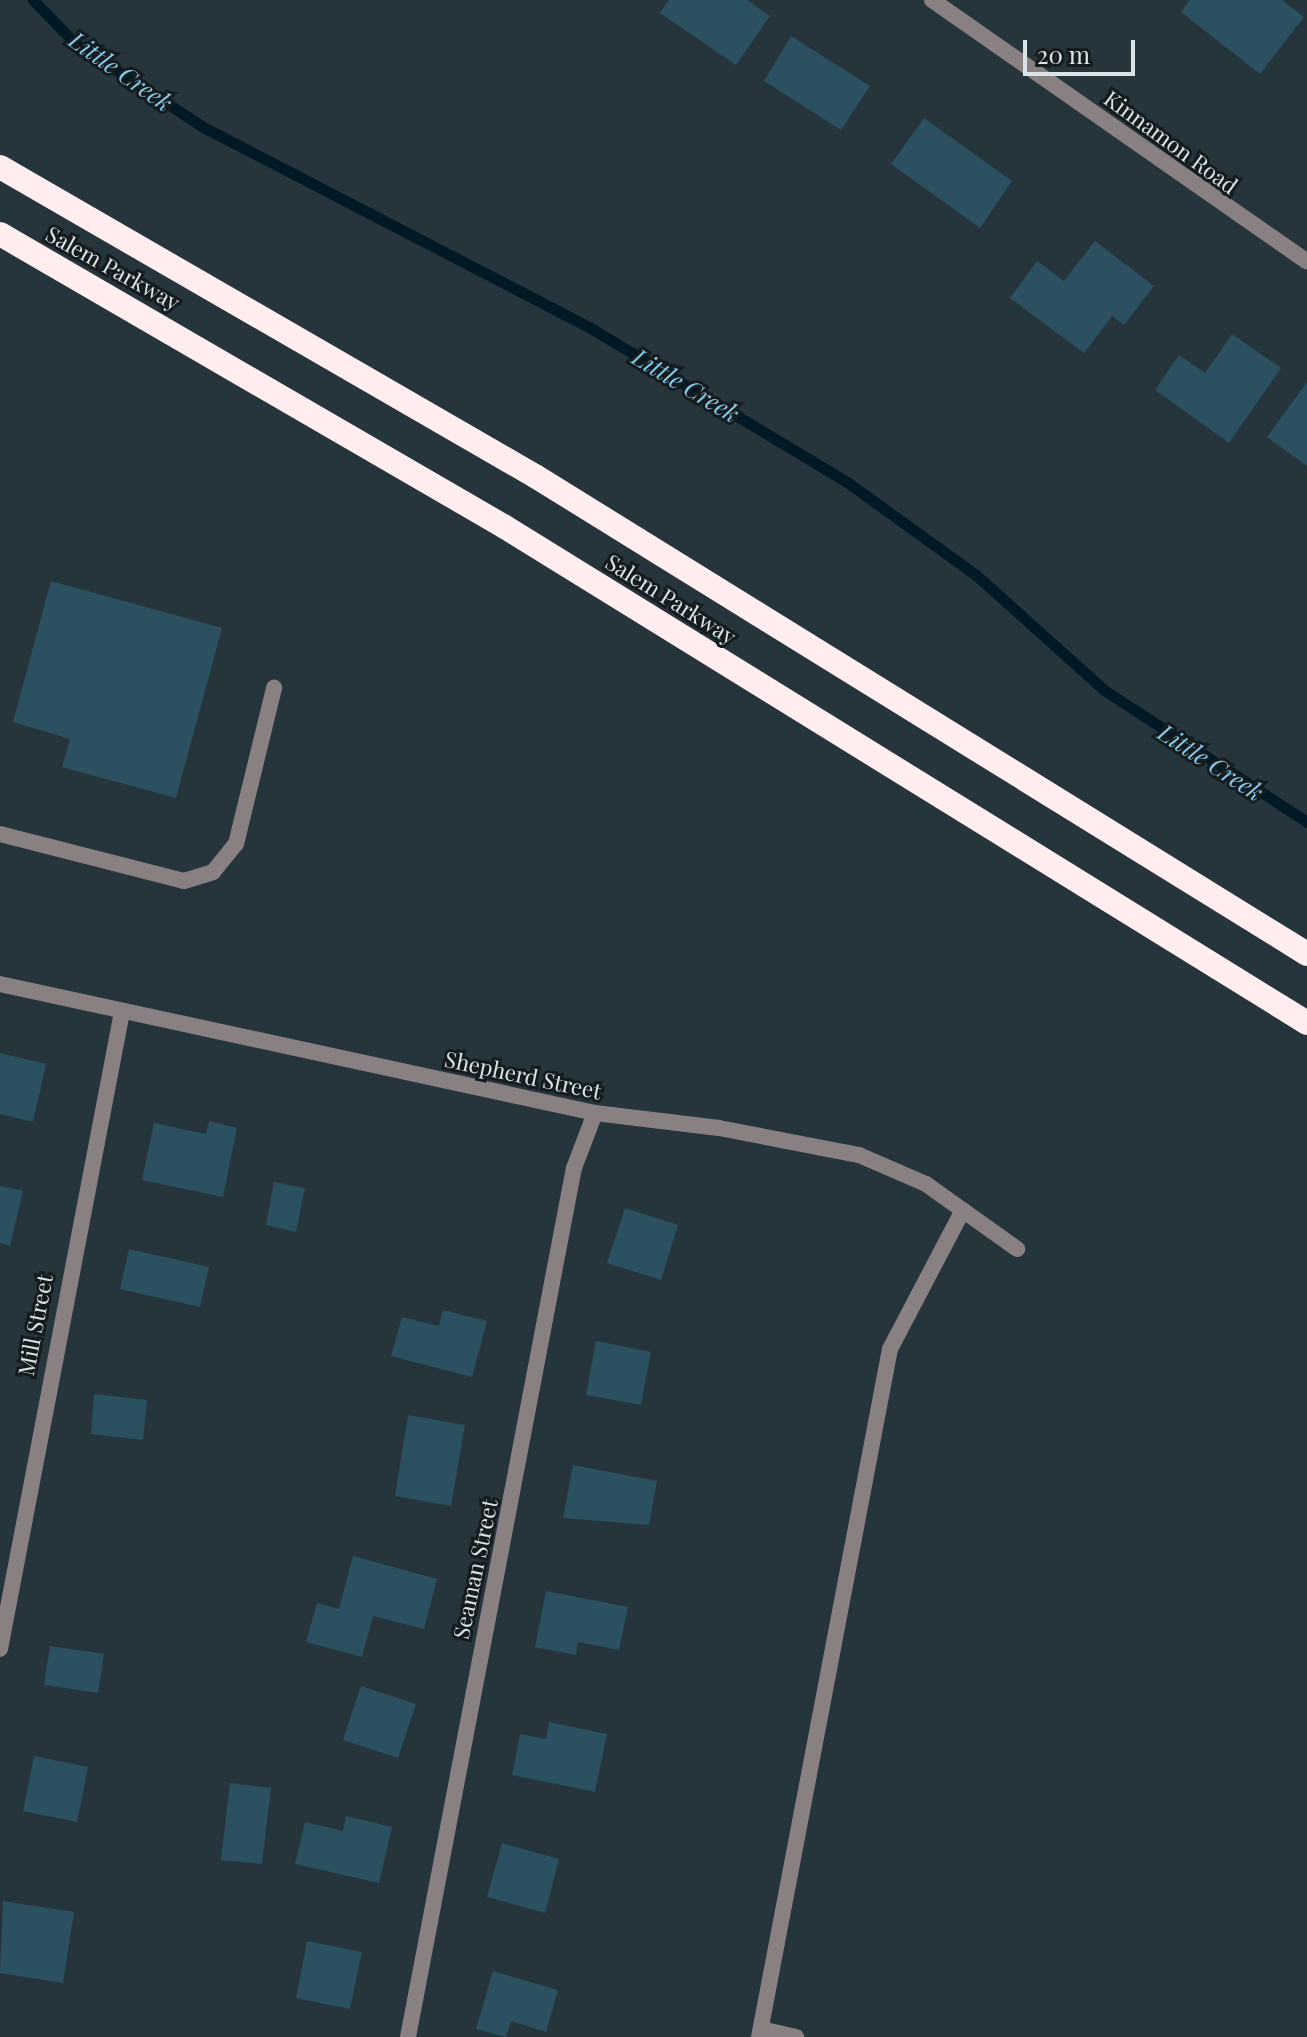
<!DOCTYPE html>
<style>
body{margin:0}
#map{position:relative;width:1307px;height:2037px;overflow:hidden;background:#26353c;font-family:"Playfair Display",serif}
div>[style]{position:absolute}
.stream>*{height:11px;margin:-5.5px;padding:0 5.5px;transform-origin:5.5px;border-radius:5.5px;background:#001925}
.building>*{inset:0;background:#2b5060}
.service>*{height:16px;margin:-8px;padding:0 8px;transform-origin:8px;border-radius:8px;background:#898081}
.minor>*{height:16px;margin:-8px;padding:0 8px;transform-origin:8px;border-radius:8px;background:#898081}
.motorway>*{height:24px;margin:-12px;padding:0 12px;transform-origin:12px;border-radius:12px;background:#ffedef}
span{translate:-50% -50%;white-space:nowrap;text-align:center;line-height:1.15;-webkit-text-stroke:6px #151c1f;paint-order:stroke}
.street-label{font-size:22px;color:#dae4e8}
.water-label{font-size:24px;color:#86c9e8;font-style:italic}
.scale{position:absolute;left:1023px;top:40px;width:112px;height:36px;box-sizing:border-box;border:4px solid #dae4e8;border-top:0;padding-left:10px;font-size:24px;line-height:28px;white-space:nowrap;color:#dae4e8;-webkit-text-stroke:6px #151c1f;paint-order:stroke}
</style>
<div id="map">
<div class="stream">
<div style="left:33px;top:0;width:62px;rotate:45.7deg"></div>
<div style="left:76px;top:44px;width:154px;rotate:33.1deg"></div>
<div style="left:205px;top:128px;width:438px;rotate:27.4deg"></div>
<div style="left:594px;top:330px;width:295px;rotate:31deg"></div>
<div style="left:847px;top:482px;width:159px;rotate:35.8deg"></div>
<div style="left:976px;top:575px;width:172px;rotate:41.9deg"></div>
<div style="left:1104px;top:690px;width:242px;rotate:33deg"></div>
</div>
<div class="building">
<div style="clip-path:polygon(669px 0,747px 0,770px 16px,736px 65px,660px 13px)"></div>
<div style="clip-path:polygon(1190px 0,1282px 0,1304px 17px,1260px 74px,1181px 12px)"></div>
<div style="clip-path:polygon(791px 36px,870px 86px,841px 130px,764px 81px)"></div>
<div style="clip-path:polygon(924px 118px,1012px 181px,980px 228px,891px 164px)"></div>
<div style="clip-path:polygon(1095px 241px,1154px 286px,1124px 325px,1112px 316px,1084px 353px,1010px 298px,1037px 261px,1064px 281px)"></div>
<div style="clip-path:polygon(1232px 334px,1281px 368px,1229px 443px,1155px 390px,1179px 355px,1205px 373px)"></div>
<div style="clip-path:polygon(1307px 382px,1307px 466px,1267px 437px)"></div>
<div style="clip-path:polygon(51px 581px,222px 628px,176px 798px,62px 767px,70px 739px,13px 722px)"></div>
<div style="clip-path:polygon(0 1053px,46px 1064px,33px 1122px,0 1114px)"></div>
<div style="clip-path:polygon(209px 1121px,237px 1128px,223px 1197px,142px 1180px,154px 1123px,206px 1134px)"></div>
<div style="clip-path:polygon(274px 1182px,305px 1188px,296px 1232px,266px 1225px)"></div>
<div style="clip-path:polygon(0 1186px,23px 1191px,10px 1246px,0 1243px)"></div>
<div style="clip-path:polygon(625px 1208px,678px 1225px,661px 1280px,607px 1263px)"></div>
<div style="clip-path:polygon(129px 1249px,209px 1267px,200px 1307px,120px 1289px)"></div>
<div style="clip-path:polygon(443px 1310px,487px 1321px,472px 1377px,391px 1356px,402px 1317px,439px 1326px)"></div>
<div style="clip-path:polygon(596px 1341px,651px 1352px,641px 1405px,586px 1395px)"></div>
<div style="clip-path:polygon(94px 1394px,147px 1400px,143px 1440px,91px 1434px)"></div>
<div style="clip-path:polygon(408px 1415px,465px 1425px,451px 1506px,395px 1496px)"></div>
<div style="clip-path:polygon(573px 1465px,657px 1481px,649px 1525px,563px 1518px)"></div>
<div style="clip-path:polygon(353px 1556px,437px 1579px,424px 1629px,373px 1616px,362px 1657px,306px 1642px,317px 1603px,339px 1609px)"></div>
<div style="clip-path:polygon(546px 1591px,628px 1607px,619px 1650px,578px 1642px,576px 1655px,535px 1647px)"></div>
<div style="clip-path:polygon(50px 1646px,104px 1654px,98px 1693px,44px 1685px)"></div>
<div style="clip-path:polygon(361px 1686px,416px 1704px,398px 1758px,343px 1740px)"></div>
<div style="clip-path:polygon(549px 1722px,607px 1734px,595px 1792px,512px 1775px,520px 1734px,546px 1739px)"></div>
<div style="clip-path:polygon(34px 1756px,88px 1767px,77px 1822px,23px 1811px)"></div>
<div style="clip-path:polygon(230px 1783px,271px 1788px,262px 1864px,221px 1860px)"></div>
<div style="clip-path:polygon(346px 1816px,392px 1827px,379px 1883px,295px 1864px,305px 1822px,343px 1831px)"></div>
<div style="clip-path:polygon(502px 1843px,559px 1859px,545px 1913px,487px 1897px)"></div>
<div style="clip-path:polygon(3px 1901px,74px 1912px,63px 1983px,0 1973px)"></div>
<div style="clip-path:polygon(307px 1941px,362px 1952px,350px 2009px,296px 1998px)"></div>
<div style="clip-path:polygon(493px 1971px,558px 1990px,546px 2032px,511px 2021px,506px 2037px,476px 2029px)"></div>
</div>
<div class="service">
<div style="left:0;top:834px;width:190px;rotate:14.3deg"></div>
<div style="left:184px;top:881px;width:30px;rotate:-17deg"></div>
<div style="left:213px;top:872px;width:36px;rotate:-51deg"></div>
<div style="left:236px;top:844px;width:161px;rotate:-76.3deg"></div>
<div style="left:761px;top:2029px;width:36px;rotate:13deg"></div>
<div style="left:759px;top:2037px;width:700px;rotate:-79.22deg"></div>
<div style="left:890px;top:1349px;width:157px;rotate:-62.3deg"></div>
</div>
<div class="minor">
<div style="left:932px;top:0;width:457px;rotate:34.9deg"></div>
<div style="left:0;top:984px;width:609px;rotate:12.23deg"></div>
<div style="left:595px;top:1113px;width:125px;rotate:6.9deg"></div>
<div style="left:719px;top:1128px;width:143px;rotate:10.9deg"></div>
<div style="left:859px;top:1155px;width:73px;rotate:23.4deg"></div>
<div style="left:926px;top:1184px;width:112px;rotate:35.5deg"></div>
<div style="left:0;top:1649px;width:649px;rotate:-79.16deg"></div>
<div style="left:408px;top:2037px;width:885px;rotate:-79.19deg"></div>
<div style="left:574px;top:1168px;width:59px;rotate:-69.1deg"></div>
</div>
<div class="motorway">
<div style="left:0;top:167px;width:618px;rotate:30.01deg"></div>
<div style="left:535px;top:476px;width:908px;rotate:31.76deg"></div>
<div style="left:0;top:234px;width:584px;rotate:30.12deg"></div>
<div style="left:505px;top:527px;width:943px;rotate:31.73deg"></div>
</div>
<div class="street-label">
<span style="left:1171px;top:142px;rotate:36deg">Kinnamon Road</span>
<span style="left:113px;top:268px;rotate:29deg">Salem Parkway</span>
<span style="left:671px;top:599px;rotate:32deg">Salem Parkway</span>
<span style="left:523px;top:1075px;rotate:12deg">Shepherd Street</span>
<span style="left:35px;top:1325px;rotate:-79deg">Mill Street</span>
<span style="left:475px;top:1569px;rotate:-78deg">Seaman Street</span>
</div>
<div class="water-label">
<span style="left:121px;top:71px;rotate:35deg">Little Creek</span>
<span style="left:686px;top:385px;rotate:31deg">Little Creek</span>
<span style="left:1211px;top:762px;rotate:33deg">Little Creek</span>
</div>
<div class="scale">20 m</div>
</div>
